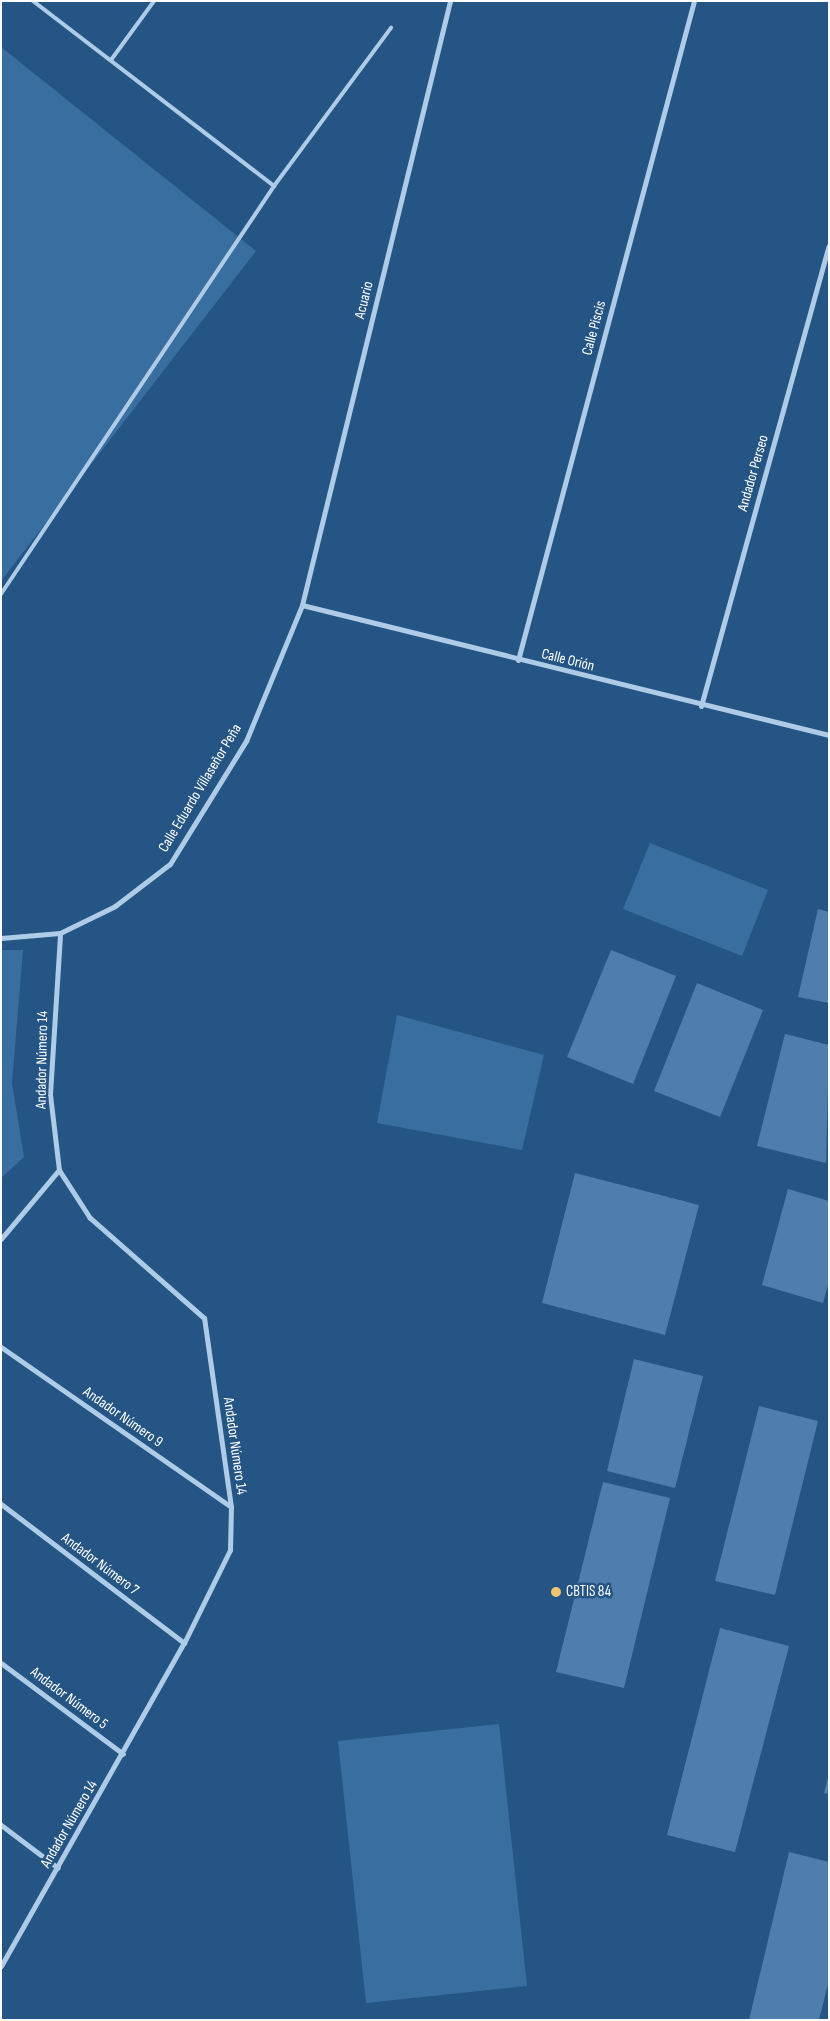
<!DOCTYPE html>
<meta charset="utf-8">
<style>
body{margin:0}
#map{position:relative;width:830px;height:2021px;overflow:hidden;background:#255584;font-family:"Sofia Sans Condensed",sans-serif}
div>[style]{position:absolute}
.green>*{inset:0;background:#396ea1}
.building>*{inset:0;background:#4d7eac}
.service>*{height:4px;margin:-2px;padding:0 2px;transform-origin:2px;border-radius:2px;background:#aecce8}
.pedestrian>*{height:4.5px;margin:-2.25px;padding:0 2.25px;transform-origin:2.25px;border-radius:2.25px;background:#aecce8}
.minor>*{height:5px;margin:-2.5px;padding:0 2.5px;transform-origin:2.5px;border-radius:2.5px;background:#aecce8}
.dots>*{width:14px;height:14px;translate:-50% -50%;box-sizing:border-box;border:2px solid #255584;border-radius:50%}
span{translate:-50% -50%;white-space:nowrap;text-align:center;line-height:1.15;-webkit-text-stroke:5px #255584;paint-order:stroke}
.street-label{font-size:15px;color:#fff}
.poi-label{font-size:15px;color:#fff}
.left{translate:0 -50%;text-align:left}
.frame{position:absolute;inset:0;border:2px solid #fff;pointer-events:none}
</style>
<div id="map">
<div class="green">
<div style="clip-path:polygon(1px 47px,256px 251px,1px 581px)"></div>
<div style="clip-path:polygon(650px 843px,768px 890px,742px 956px,623px 909px)"></div>
<div style="clip-path:polygon(1px 950px,23px 950px,12px 1083px,24px 1157px,1px 1178px)"></div>
<div style="clip-path:polygon(397px 1015px,544px 1055px,522px 1150px,377px 1123px)"></div>
<div style="clip-path:polygon(499px 1724px,527px 1986px,366px 2003px,338px 1741px)"></div>
</div>
<div class="building">
<div style="clip-path:polygon(818px 909px,829px 912px,829px 1003px,798px 997px)"></div>
<div style="clip-path:polygon(611px 950px,676px 976px,633px 1084px,567px 1057px)"></div>
<div style="clip-path:polygon(697px 983px,763px 1010px,720px 1117px,654px 1091px)"></div>
<div style="clip-path:polygon(785px 1034px,829px 1045px,826px 1163px,757px 1146px)"></div>
<div style="clip-path:polygon(575px 1173px,699px 1205px,665px 1335px,542px 1303px)"></div>
<div style="clip-path:polygon(788px 1189px,829px 1201px,829px 1281px,823px 1303px,762px 1285px)"></div>
<div style="clip-path:polygon(634px 1359px,703px 1376px,675px 1488px,607px 1471px)"></div>
<div style="clip-path:polygon(759px 1406px,818px 1421px,775px 1595px,715px 1581px)"></div>
<div style="clip-path:polygon(603px 1482px,670px 1498px,624px 1688px,556px 1672px)"></div>
<div style="clip-path:polygon(720px 1628px,789px 1646px,735px 1852px,667px 1835px)"></div>
<div style="clip-path:polygon(828px 1777px,829px 1777px,829px 1794px,824px 1793px)"></div>
<div style="clip-path:polygon(789px 1852px,829px 1862px,829px 1980px,819px 2020px,749px 2020px)"></div>
</div>
<div class="service">
<div style="left:33px;top:1px;width:304px;rotate:37.5deg"></div>
<div style="left:111px;top:60px;width:73px;rotate:-53.9deg"></div>
<div style="left:1px;top:594px;width:491px;rotate:-56.2deg"></div>
<div style="left:274px;top:186px;width:197px;rotate:-53.5deg"></div>
</div>
<div class="pedestrian">
<div style="left:1px;top:1239px;width:90px;rotate:-50deg"></div>
</div>
<div class="minor">
<div style="left:302px;top:605px;width:543px;rotate:13.86deg"></div>
<div style="left:518px;top:660px;width:682px;rotate:-75.05deg"></div>
<div style="left:701px;top:706px;width:477px;rotate:-74.5deg"></div>
<div style="left:1px;top:938px;width:59px;rotate:-4.8deg"></div>
<div style="left:60px;top:933px;width:61px;rotate:-26.1deg"></div>
<div style="left:115px;top:906px;width:69px;rotate:-37.4deg"></div>
<div style="left:170px;top:864px;width:145px;rotate:-58.3deg"></div>
<div style="left:246px;top:741px;width:147px;rotate:-67.6deg"></div>
<div style="left:302px;top:605px;width:622px;rotate:-76.23deg"></div>
<div style="left:1px;top:1347px;width:280px;rotate:34.8deg"></div>
<div style="left:1px;top:1504px;width:230px;rotate:37.2deg"></div>
<div style="left:1px;top:1663px;width:152px;rotate:36.7deg"></div>
<div style="left:1px;top:1825px;width:71px;rotate:37deg"></div>
<div style="left:1px;top:1966px;width:371px;rotate:-60.5deg"></div>
<div style="left:184px;top:1643px;width:104px;rotate:-63.7deg"></div>
<div style="left:230px;top:1550px;width:43px;rotate:-88.7deg"></div>
<div style="left:231px;top:1507px;width:191px;rotate:-98.1deg"></div>
<div style="left:204px;top:1318px;width:152px;rotate:-138.7deg"></div>
<div style="left:90px;top:1218px;width:57px;rotate:-122.9deg"></div>
<div style="left:59px;top:1170px;width:77px;rotate:-96.8deg"></div>
<div style="left:50px;top:1094px;width:161px;rotate:-86.4deg"></div>
</div>
<div class="dots">
<div style="left:556px;top:1592px;background:#f2c472"></div>
</div>
<div class="street-label">
<span style="left:364px;top:300px;rotate:-76deg">Acuario</span>
<span style="left:594px;top:328px;rotate:-75deg">Calle Piscis</span>
<span style="left:753px;top:473px;rotate:-74deg">Andador Perseo</span>
<span style="left:568px;top:660px;rotate:14deg">Calle Orión</span>
<span style="left:200px;top:788px;rotate:-59deg">Calle Eduardo Villaseñor Peña</span>
<span style="left:42px;top:1060px;rotate:-89deg">Andador Número 14</span>
<span style="left:123px;top:1417px;rotate:35deg">Andador Número 9</span>
<span style="left:235px;top:1446px;rotate:82deg">Andador Número 14</span>
<span style="left:100px;top:1564px;rotate:37deg">Andador Número 7</span>
<span style="left:69px;top:1698px;rotate:37deg">Andador Número 5</span>
<span style="left:69px;top:1824px;rotate:-60deg">Andador Número 14</span>
</div>
<div class="poi-label">
<span class="left" style="left:566px;top:1592px">CBTIS 84</span>
</div>
<div class="frame"></div>
</div>
